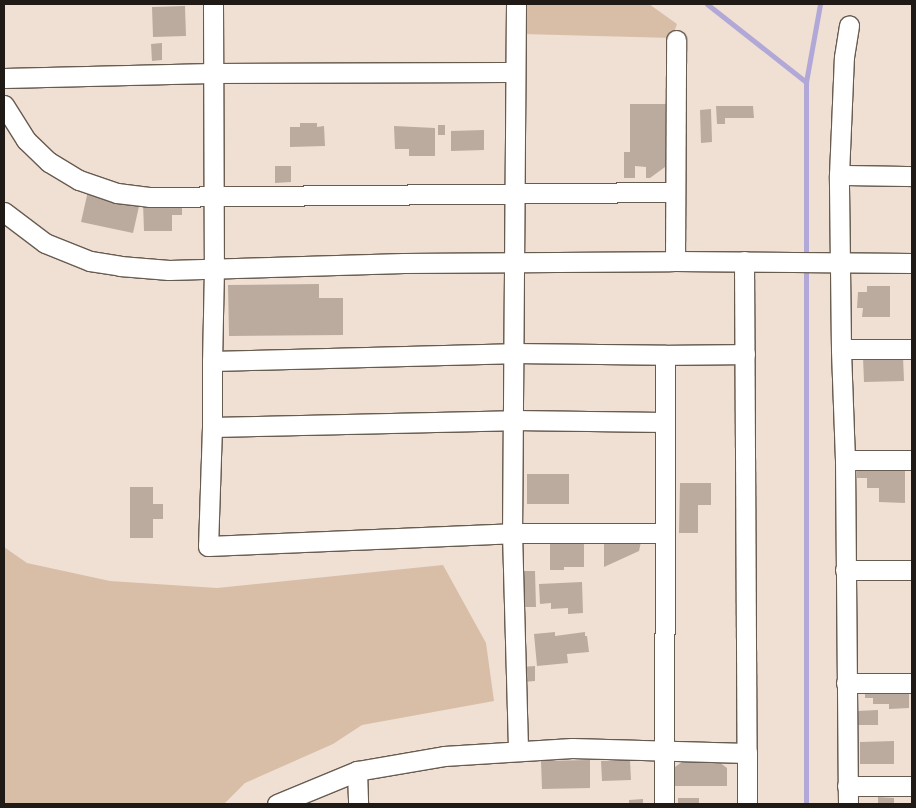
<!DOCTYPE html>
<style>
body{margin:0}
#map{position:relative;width:916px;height:808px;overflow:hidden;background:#f0e0d3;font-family:Mulish,sans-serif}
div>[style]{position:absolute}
.green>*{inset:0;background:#d8bea7}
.stream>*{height:5px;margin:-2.5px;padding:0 2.5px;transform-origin:2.5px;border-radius:2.5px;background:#b1a8d8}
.building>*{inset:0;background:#baab9e}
.roads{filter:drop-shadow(1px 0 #685b50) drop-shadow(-1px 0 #685b50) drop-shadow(0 1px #685b50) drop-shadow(0 -1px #685b50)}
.street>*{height:19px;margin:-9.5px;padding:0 9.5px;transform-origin:9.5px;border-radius:9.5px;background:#fff}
span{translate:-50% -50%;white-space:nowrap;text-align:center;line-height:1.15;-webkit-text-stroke:4px #fff;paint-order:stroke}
.frame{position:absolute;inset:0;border:5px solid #201a16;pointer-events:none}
</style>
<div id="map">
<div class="green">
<div style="clip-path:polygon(522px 4px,649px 4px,677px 24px,672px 38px,522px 34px)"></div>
<div style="clip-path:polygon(4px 547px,27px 563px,110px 581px,217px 588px,443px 565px,486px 643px,494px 701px,362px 725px,333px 744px,245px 783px,224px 804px,4px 804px)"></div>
</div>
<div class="stream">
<div style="left:707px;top:4px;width:126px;rotate:38.2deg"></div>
<div style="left:806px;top:82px;width:175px;rotate:90deg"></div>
<div style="left:806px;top:82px;width:79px;rotate:-79.8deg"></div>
<div style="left:806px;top:804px;width:538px;rotate:-90deg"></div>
</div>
<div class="building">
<div style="clip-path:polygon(185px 6px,186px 36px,153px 37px,152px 7px)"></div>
<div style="clip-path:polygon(162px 43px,162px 60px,152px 61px,151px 44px)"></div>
<div style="clip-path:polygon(630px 104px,666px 104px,665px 167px,650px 178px,646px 178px,646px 167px,635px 166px,635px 178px,624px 178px,624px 152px,630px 152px)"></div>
<div style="clip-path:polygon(716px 106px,753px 106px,754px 118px,725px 118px,725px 124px,717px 124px)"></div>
<div style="clip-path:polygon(711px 109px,712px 142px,701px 143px,700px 110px)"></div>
<div style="clip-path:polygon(300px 123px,317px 123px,317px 127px,324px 126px,325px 146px,290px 147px,290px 127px,300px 127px)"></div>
<div style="clip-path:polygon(438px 125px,445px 125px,445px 135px,438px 135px)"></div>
<div style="clip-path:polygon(394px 126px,435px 128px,435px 156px,409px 156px,409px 149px,395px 149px)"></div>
<div style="clip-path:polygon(484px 130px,484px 150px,451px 151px,451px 131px)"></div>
<div style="clip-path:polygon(275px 166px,291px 166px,291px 182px,275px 183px)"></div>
<div style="clip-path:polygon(88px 191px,140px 202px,133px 233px,81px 222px)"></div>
<div style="clip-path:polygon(182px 202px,182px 215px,172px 215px,172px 231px,144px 231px,143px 203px)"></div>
<div style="clip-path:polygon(319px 284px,319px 298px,343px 298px,343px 335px,229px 336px,228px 285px)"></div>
<div style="clip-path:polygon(867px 286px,890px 286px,890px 317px,862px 317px,863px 308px,857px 308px,858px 292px,867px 292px)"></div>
<div style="clip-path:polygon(903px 356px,904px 381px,864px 382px,863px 357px)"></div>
<div style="clip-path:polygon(869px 464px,905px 464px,905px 503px,879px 502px,879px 488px,867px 488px,867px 478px,857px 478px,857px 471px)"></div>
<div style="clip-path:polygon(527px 474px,569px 474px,569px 504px,527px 504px)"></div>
<div style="clip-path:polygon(680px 483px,711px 483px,711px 505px,698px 505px,698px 533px,679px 533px)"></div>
<div style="clip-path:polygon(130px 487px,153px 487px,153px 504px,163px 504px,163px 519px,153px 519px,153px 538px,130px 538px)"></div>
<div style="clip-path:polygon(604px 539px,641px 542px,639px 551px,604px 567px)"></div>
<div style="clip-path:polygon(564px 541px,584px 542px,584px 567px,564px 567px,564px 570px,550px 570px,550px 544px,563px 544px)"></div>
<div style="clip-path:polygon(522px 571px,535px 571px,536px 607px,523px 607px)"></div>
<div style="clip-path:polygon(582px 582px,583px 613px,568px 614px,568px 608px,551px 609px,551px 603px,540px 604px,539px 584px)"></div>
<div style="clip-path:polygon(555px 632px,555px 636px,585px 632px,585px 636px,587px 636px,589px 652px,567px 654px,568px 663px,537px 666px,534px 634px)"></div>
<div style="clip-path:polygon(535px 666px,535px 681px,523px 682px,522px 667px)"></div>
<div style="clip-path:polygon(909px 685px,909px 708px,889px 709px,889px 704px,873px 704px,873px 698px,865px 698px,865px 686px)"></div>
<div style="clip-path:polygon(878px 710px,878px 725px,858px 725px,857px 711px)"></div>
<div style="clip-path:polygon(894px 741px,894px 764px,860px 764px,860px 742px)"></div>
<div style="clip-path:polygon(590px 760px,590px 788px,542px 789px,541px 761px)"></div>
<div style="clip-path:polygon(630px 760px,631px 780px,602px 781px,601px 761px)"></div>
<div style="clip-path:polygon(682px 762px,719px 762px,727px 768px,727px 786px,675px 786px,675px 767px)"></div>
<div style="clip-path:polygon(878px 797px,894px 798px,894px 804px,878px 804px)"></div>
<div style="clip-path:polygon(678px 798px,699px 798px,699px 804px,678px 804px)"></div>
<div style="clip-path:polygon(643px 799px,643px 804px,629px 804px,629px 800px)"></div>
</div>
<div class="roads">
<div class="street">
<div style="left:213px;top:4px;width:264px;rotate:89.8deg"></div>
<div style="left:214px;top:268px;width:93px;rotate:91.2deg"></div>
<div style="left:212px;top:361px;width:300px;rotate:-1.5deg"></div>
<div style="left:512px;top:353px;width:153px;rotate:0.7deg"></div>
<div style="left:665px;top:355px;width:449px;rotate:90.1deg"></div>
<div style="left:516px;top:4px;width:529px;rotate:90.43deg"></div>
<div style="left:512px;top:533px;width:217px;rotate:88.4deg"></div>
<div style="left:4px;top:78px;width:208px;rotate:-1.4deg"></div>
<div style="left:212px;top:73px;width:303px;rotate:-0.2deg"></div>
<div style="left:4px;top:105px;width:41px;rotate:57.8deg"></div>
<div style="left:26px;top:140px;width:32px;rotate:44deg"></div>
<div style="left:49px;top:162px;width:35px;rotate:31deg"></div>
<div style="left:79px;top:180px;width:40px;rotate:18.9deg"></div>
<div style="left:117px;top:193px;width:32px;rotate:7deg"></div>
<div style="left:149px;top:197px;width:525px;rotate:-0.55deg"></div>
<div style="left:839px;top:175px;width:73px;rotate:0.8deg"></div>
<div style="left:4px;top:212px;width:51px;rotate:37.1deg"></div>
<div style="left:45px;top:243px;width:48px;rotate:21.8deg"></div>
<div style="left:90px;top:261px;width:30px;rotate:9deg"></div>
<div style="left:120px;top:266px;width:49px;rotate:4.7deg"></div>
<div style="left:169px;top:270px;width:235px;rotate:-1.7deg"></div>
<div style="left:404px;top:263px;width:271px;rotate:-0.4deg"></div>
<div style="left:675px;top:261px;width:237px;rotate:0.5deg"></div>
<div style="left:675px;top:261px;width:221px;rotate:-89.7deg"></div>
<div style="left:744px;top:261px;width:492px;rotate:89.7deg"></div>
<div style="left:841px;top:349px;width:71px"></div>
<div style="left:665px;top:355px;width:80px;rotate:-0.7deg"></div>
<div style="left:212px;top:361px;width:66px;rotate:90deg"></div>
<div style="left:212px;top:427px;width:301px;rotate:-1.3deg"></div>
<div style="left:513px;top:420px;width:151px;rotate:0.8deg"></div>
<div style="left:212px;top:427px;width:119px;rotate:91.9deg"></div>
<div style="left:208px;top:546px;width:304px;rotate:-2.4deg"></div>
<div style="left:512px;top:533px;width:152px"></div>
<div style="left:845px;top:460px;width:67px"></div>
<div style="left:845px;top:570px;width:67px"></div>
<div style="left:846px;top:683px;width:66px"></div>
<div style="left:357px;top:771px;width:33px;rotate:88deg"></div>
<div style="left:847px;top:786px;width:65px"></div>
<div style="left:277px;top:804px;width:87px;rotate:-22.4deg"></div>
<div style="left:357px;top:771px;width:88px;rotate:-9.8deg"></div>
<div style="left:444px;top:756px;width:128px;rotate:-3.6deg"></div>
<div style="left:572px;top:748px;width:175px;rotate:1.6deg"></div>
<div style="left:747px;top:753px;width:51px;rotate:90deg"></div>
<div style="left:848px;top:804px;width:344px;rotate:-90.5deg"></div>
<div style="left:845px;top:460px;width:111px;rotate:-92.1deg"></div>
<div style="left:841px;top:349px;width:174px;rotate:-90.7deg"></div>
<div style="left:839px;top:175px;width:118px;rotate:-87.6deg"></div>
<div style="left:844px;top:57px;width:32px;rotate:-81deg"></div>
</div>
</div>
<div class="frame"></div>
</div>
